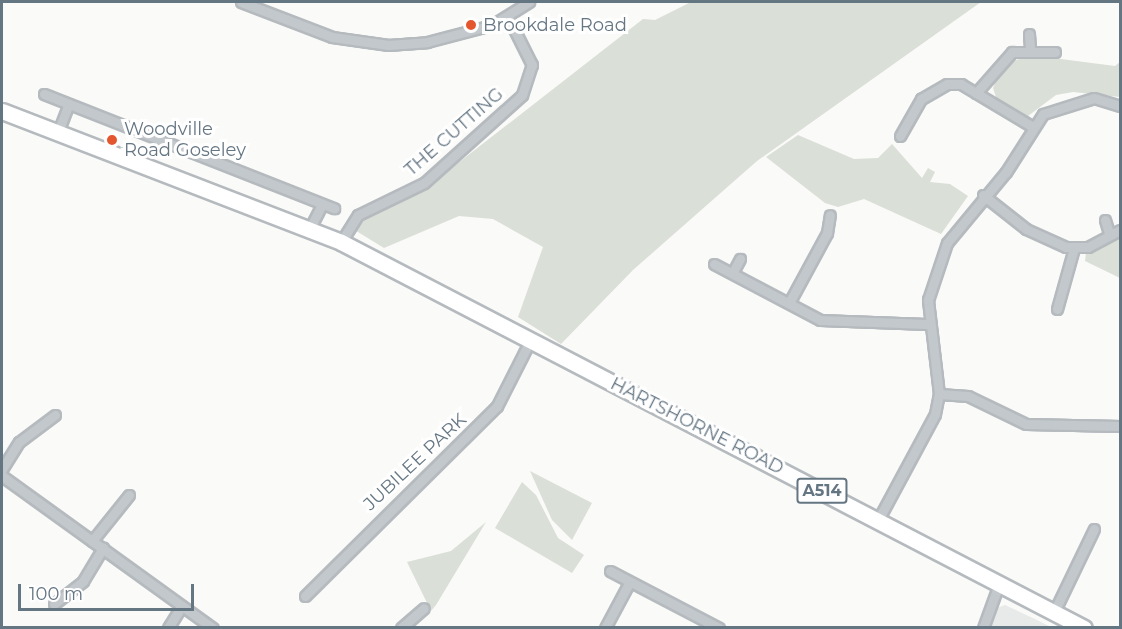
<!DOCTYPE html>
<style>
body{margin:0}
#map{position:relative;width:1122px;height:629px;overflow:hidden;background:#fafaf8;font-family:Montserrat,sans-serif}
div>[style]{position:absolute}
.built>*{inset:0;background:#e8e9e9}
.green>*{inset:0;background:#dadfd7}
.roads{filter:drop-shadow(2px 0 #b5babe) drop-shadow(-2px 0 #b5babe) drop-shadow(0 2px #b5babe) drop-shadow(0 -2px #b5babe)}
.street>*{height:9px;margin:-4.5px;padding:0 4.5px;transform-origin:4.5px;border-radius:4.5px;background:#c3c8cc}
.primary>*{height:15px;margin:-7.5px;padding:0 7.5px;transform-origin:7.5px;border-radius:7.5px;background:#fff}
.dots>*{width:16px;height:16px;translate:-50% -50%;box-sizing:border-box;border:3px solid #fff;border-radius:50%}
span{translate:-50% -50%;white-space:nowrap;text-align:center;line-height:1.15;-webkit-text-stroke:6px #fff;paint-order:stroke}
.shield-label span{padding:2px 4px;background:#fff;border:2px solid;border-radius:4px;-webkit-text-stroke-width:0}
.shield-label{font-size:16px;color:#657683;font-weight:700}
.poi-label{font-size:18px;color:#657683}
.left{translate:0 -50%;text-align:left}
.street-label{font-size:18px;color:#657683}
.frame{position:absolute;inset:0;border:3px solid #657683;pointer-events:none}
.scale{position:absolute;left:18px;top:584px;width:176px;height:27px;box-sizing:border-box;border:3px solid #657683;border-top:0;padding-left:8px;font-size:18px;line-height:21px;white-space:nowrap;color:#657683;-webkit-text-stroke:4px #fff;paint-order:stroke}
</style>
<div id="map">
<div class="built">
<div style="clip-path:polygon(1005px 605px,1037px 620px,1051px 627px,991px 627px,997px 608px)"></div>
</div>
<div class="green">
<div style="clip-path:polygon(691px 2px,981px 2px,757px 161px,633px 270px,561px 344px,518px 317px,543px 247px,493px 219px,459px 216px,384px 248px,353px 229px,359px 220px,426px 188px,643px 19px,655px 20px)"></div>
<div style="clip-path:polygon(1030px 55px,1115px 66px,1120px 62px,1120px 97px,1073px 92px,1056px 95px,1028px 116px,997px 100px,993px 88px,1003px 65px)"></div>
<div style="clip-path:polygon(798px 135px,854px 159px,878px 158px,892px 144px,922px 178px,928px 168px,935px 172px,930px 182px,950px 184px,968px 196px,941px 234px,864px 199px,838px 207px,825px 203px,766px 157px)"></div>
<div style="clip-path:polygon(1120px 237px,1120px 278px,1085px 261px,1086px 253px)"></div>
<div style="clip-path:polygon(530px 471px,592px 503px,572px 540px,552px 520px)"></div>
<div style="clip-path:polygon(522px 482px,536px 495px,558px 538px,584px 555px,572px 573px,495px 528px)"></div>
<div style="clip-path:polygon(486px 522px,436px 605px,431px 611px,407px 562px,451px 551px)"></div>
</div>
<div class="roads">
<div class="street">
<div style="left:241px;top:2px;width:97px;rotate:21deg"></div>
<div style="left:332px;top:37px;width:57px;rotate:8.1deg"></div>
<div style="left:388px;top:45px;width:39px;rotate:-4deg"></div>
<div style="left:427px;top:42px;width:67px;rotate:-14.7deg"></div>
<div style="left:492px;top:25px;width:44px;rotate:-31.9deg"></div>
<div style="left:1029px;top:34px;width:15px;rotate:86deg"></div>
<div style="left:976px;top:93px;width:55px;rotate:-48.7deg"></div>
<div style="left:1012px;top:52px;width:43px"></div>
<div style="left:44px;top:94px;width:312px;rotate:21.5deg"></div>
<div style="left:58px;top:132px;width:30px;rotate:-69deg"></div>
<div style="left:900px;top:136px;width:43px;rotate:-60.4deg"></div>
<div style="left:921px;top:99px;width:30px;rotate:-30deg"></div>
<div style="left:947px;top:84px;width:14px"></div>
<div style="left:961px;top:84px;width:84px;rotate:30.8deg"></div>
<div style="left:983px;top:195px;width:55px;rotate:38.3deg"></div>
<div style="left:1026px;top:229px;width:44px;rotate:24.2deg"></div>
<div style="left:1066px;top:247px;width:22px"></div>
<div style="left:1088px;top:247px;width:36px;rotate:-28deg"></div>
<div style="left:1105px;top:220px;width:14px;rotate:73deg"></div>
<div style="left:310px;top:228px;width:27px;rotate:-63deg"></div>
<div style="left:341px;top:242px;width:32px;rotate:-58deg"></div>
<div style="left:358px;top:215px;width:73px;rotate:-25.9deg"></div>
<div style="left:424px;top:183px;width:132px;rotate:-41.9deg"></div>
<div style="left:522px;top:95px;width:32px;rotate:-72deg"></div>
<div style="left:532px;top:65px;width:54px;rotate:-116.6deg"></div>
<div style="left:714px;top:264px;width:120px;rotate:27.8deg"></div>
<div style="left:820px;top:320px;width:107px;rotate:2.1deg"></div>
<div style="left:733px;top:272px;width:15px;rotate:-62deg"></div>
<div style="left:789px;top:303px;width:80px;rotate:-61.5deg"></div>
<div style="left:827px;top:233px;width:18px;rotate:-81deg"></div>
<div style="left:1057px;top:309px;width:63px;rotate:-74.4deg"></div>
<div style="left:939px;top:394px;width:29px;rotate:4deg"></div>
<div style="left:968px;top:396px;width:64px;rotate:25.8deg"></div>
<div style="left:1026px;top:424px;width:94px;rotate:1.2deg"></div>
<div style="left:2px;top:469px;width:32px;rotate:-58deg"></div>
<div style="left:19px;top:442px;width:45px;rotate:-36.9deg"></div>
<div style="left:2px;top:476px;width:260px;rotate:35.8deg"></div>
<div style="left:878px;top:520px;width:120px;rotate:-61.7deg"></div>
<div style="left:935px;top:414px;width:20px;rotate:-79deg"></div>
<div style="left:939px;top:394px;width:95px;rotate:-96.7deg"></div>
<div style="left:928px;top:300px;width:60px;rotate:-71.6deg"></div>
<div style="left:947px;top:243px;width:92px;rotate:-50.3deg"></div>
<div style="left:1006px;top:172px;width:69px;rotate:-57.5deg"></div>
<div style="left:1043px;top:114px;width:53px;rotate:-17.4deg"></div>
<div style="left:1094px;top:98px;width:27px;rotate:17deg"></div>
<div style="left:92px;top:541px;width:59px;rotate:-51.2deg"></div>
<div style="left:610px;top:571px;width:123px;rotate:27.6deg"></div>
<div style="left:305px;top:596px;width:270px;rotate:-44.7deg"></div>
<div style="left:497px;top:406px;width:75px;rotate:-63.1deg"></div>
<div style="left:54px;top:604px;width:37px;rotate:-38deg"></div>
<div style="left:83px;top:581px;width:39px;rotate:-59deg"></div>
<div style="left:1054px;top:612px;width:92px;rotate:-64.3deg"></div>
<div style="left:168px;top:628px;width:26px;rotate:-58deg"></div>
<div style="left:401px;top:628px;width:30px;rotate:-41deg"></div>
<div style="left:605px;top:628px;width:51px;rotate:-61.9deg"></div>
<div style="left:983px;top:628px;width:47px;rotate:-70deg"></div>
</div>
<div class="primary">
<div style="left:2px;top:111px;width:363px;rotate:21.1deg"></div>
<div style="left:341px;top:242px;width:837px;rotate:27.45deg"></div>
</div>
</div>
<div class="dots">
<div style="left:471px;top:25px;background:#e4572e"></div>
<div style="left:112px;top:140px;background:#e4572e"></div>
</div>
<div class="shield-label">
<span style="left:822px;top:491px">A514</span>
</div>
<div class="poi-label">
<span class="left" style="left:483px;top:25px">Brookdale Road</span>
<span class="left" style="left:124px;top:140px">Woodville<br>Road Goseley</span>
</div>
<div class="street-label">
<span style="left:454px;top:132px;rotate:-41deg">THE CUTTING</span>
<span style="left:697px;top:426px;rotate:27deg">HARTSHORNE ROAD</span>
<span style="left:415px;top:462px;rotate:-43deg">JUBILEE PARK</span>
</div>
<div class="frame"></div>
<div class="scale">100 m</div>
</div>
